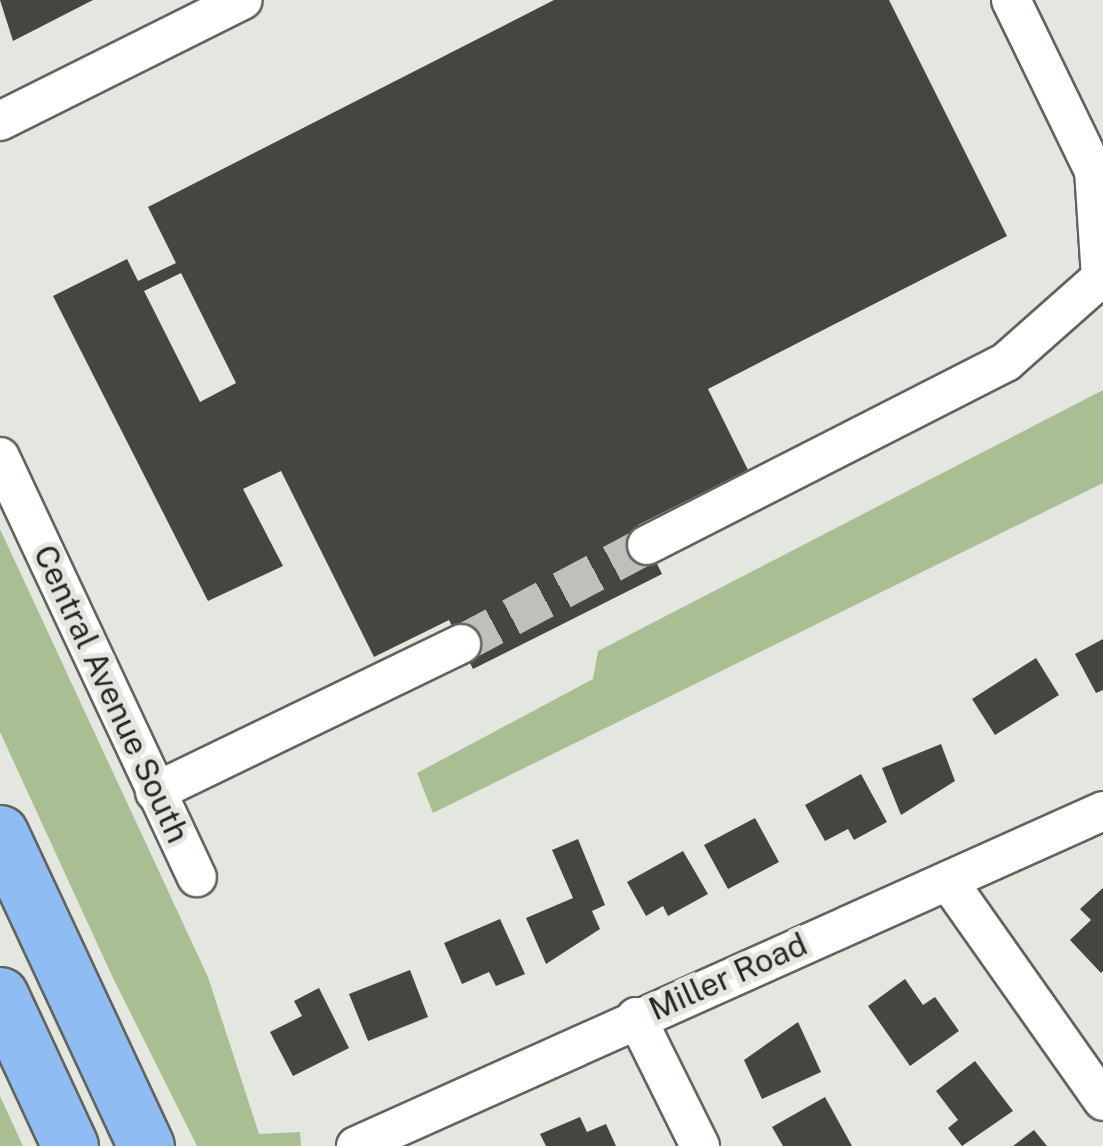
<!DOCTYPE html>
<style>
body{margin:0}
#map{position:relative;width:1103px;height:1146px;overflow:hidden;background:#e3e7df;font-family:"Public Sans",sans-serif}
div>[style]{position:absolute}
.green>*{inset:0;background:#aabe94}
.building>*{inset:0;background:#444740}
.minor-tunnel>*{height:38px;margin-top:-19px;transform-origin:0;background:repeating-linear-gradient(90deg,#bdc1ba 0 38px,transparent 0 57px)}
.roads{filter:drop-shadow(2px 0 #61645d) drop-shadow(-2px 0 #61645d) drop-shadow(0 2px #61645d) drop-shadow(0 -2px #61645d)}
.minor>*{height:38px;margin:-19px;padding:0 19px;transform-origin:19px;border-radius:19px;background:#fff}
.highway>*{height:55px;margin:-27.5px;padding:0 27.5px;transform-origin:27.5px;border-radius:27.5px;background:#8fbcf3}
span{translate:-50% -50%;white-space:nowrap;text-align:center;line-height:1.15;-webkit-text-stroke:10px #e3e7df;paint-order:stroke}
.street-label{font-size:32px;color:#262724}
</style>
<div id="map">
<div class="green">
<div style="clip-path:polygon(1103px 390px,1103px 483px,433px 813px,417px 773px,593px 679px,598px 651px)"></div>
<div style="clip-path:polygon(0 529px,208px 977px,259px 1134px,300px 1132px,301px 1146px,197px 1146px,113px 978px,0 732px)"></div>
<div style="clip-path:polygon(0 1096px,5px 1107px,23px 1146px,0 1146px)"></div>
</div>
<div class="building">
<div style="clip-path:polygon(0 0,93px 0,13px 41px)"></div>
<div style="clip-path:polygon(evenodd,554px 0,889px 0,1007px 236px,708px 389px,748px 470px,638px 525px,662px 574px,473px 669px,449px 620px,374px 657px,281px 471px,243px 489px,283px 566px,208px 601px,53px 296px,127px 259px,138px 281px,176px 263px,148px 207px,554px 0,181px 273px,236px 383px,200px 402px,144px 291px,181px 273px)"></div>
<div style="clip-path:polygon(1103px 639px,1103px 690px,1096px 693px,1075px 654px)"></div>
<div style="clip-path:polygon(1036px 658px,1059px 695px,995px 735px,972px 699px)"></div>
<div style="clip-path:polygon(941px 744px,955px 781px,901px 815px,882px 768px)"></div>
<div style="clip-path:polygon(861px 774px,887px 822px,854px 840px,848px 829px,825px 841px,805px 805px)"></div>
<div style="clip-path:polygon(755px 818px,779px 862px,728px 889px,704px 845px)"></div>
<div style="clip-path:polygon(578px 839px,605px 905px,592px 911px,600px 929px,546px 964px,526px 918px,573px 898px,552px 850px)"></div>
<div style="clip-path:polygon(683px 851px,708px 894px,668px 916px,663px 906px,646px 916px,627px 882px)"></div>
<div style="clip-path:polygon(1103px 888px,1103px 971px,1101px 973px,1070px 940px,1091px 920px,1080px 909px)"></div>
<div style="clip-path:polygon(500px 919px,525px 974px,496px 986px,489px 972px,462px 984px,444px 943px)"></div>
<div style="clip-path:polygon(410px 970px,428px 1017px,368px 1041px,349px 994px)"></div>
<div style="clip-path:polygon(905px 979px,923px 1005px,935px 997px,959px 1031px,910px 1066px,868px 1006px)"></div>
<div style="clip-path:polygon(319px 988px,349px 1048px,293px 1076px,270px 1032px,302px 1016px,294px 1001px)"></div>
<div style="clip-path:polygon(798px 1022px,821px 1072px,762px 1099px,744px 1060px)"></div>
<div style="clip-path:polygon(975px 1061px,1013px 1111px,962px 1146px,948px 1128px,958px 1120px,936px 1091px)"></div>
<div style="clip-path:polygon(825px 1097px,852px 1146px,783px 1146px,772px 1127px)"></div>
<div style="clip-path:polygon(580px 1117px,587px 1132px,606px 1124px,616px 1146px,546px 1146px,540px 1134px)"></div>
<div style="clip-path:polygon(1034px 1130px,1047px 1146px,1013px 1146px)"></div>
</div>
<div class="minor-tunnel">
<div style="left:461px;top:644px;width:211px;rotate:-28deg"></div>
</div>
<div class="roads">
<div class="minor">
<div style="left:0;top:121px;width:271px;rotate:-26.5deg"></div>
<div style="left:0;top:457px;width:464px;rotate:64.9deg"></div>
<div style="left:647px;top:545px;width:403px;rotate:-27deg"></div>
<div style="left:1006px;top:362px;width:127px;rotate:-41.5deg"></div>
<div style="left:1101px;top:278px;width:107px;rotate:-93.7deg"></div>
<div style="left:1094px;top:171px;width:190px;rotate:-115.9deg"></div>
<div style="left:155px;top:792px;width:340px;rotate:-25.8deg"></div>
<div style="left:948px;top:881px;width:269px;rotate:54.8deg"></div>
<div style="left:636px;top:1017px;width:144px;rotate:63.6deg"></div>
<div style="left:356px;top:1146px;width:819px;rotate:-24.15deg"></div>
</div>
<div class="highway">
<div style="left:0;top:833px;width:345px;rotate:65deg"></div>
<div style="left:0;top:995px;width:166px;rotate:65.1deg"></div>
</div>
</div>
<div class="street-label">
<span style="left:111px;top:694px;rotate:65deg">Central Avenue South</span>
<span style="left:728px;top:977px;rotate:-24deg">Miller Road</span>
</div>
</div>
